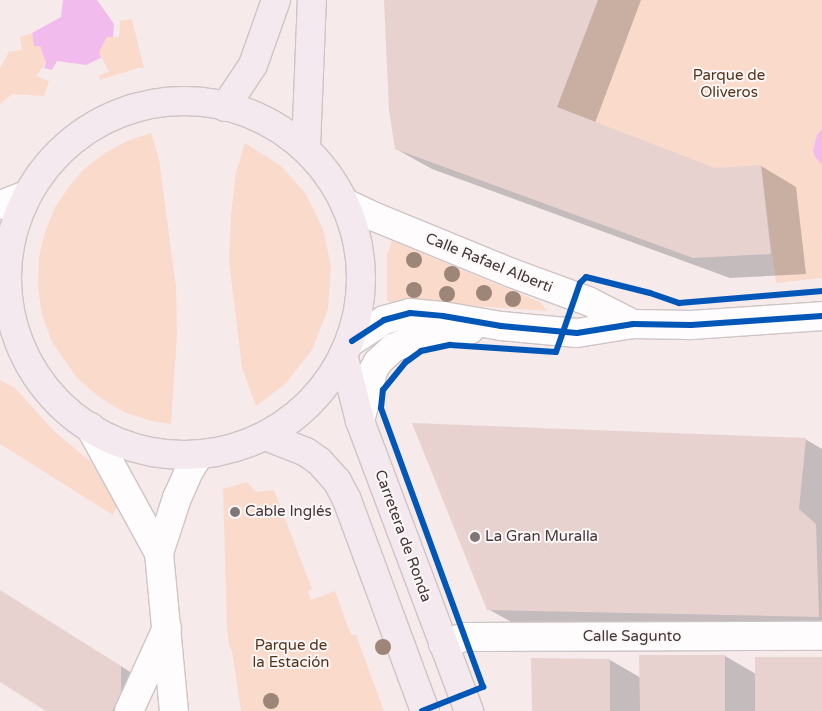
<!DOCTYPE html>
<meta charset="utf-8">
<style>
body{margin:0}
#map{position:relative;width:822px;height:711px;overflow:hidden;background:#f6eaeb;font-family:"Varela Round",sans-serif}
div>[style]{position:absolute}
.green>*{inset:0;background:#fadbcb}
.water>*{inset:0;background:#f1bced}
.shadow>*{inset:0;background:#0003}
.building>*{inset:0;background:#e7d2d0}
.roads{filter:drop-shadow(1px 0 #cfc4c5) drop-shadow(-1px 0 #cfc4c5) drop-shadow(0 1px #cfc4c5) drop-shadow(0 -1px #cfc4c5)}
.minor>*{height:28px;margin:-14px;padding:0 14px;transform-origin:14px;border-radius:14px;background:#fefcfc}
.tertiary>*{height:28px;margin:-14px;padding:0 14px;transform-origin:14px;border-radius:14px;background:#fefcfc}
.secondary>*{height:28px;margin:-14px;padding:0 14px;transform-origin:14px;border-radius:14px;background:#fefcfc}
.primary>*{height:28px;margin:-14px;padding:0 14px;transform-origin:14px;border-radius:14px;background:#f3e9ee}
.primary>.ring{margin:-14px;padding:0;box-sizing:content-box;background:none;border:28px solid #f3e9ee;border-radius:50%}
.cycleway>*{height:6px;margin:-3px;padding:0 3px;transform-origin:3px;border-radius:3px;background:#0057b8}
.trees>*{width:16px;height:16px;margin:-8px;border-radius:50%;background:#9d8578}
.dots>*{width:14px;height:14px;translate:-50% -50%;box-sizing:border-box;border:2px solid #fdf7f7;border-radius:50%}
span{translate:-50% -50%;white-space:nowrap;text-align:center;line-height:1.15;-webkit-text-stroke:4px #fdf7f7;paint-order:stroke}
.park-label{font-size:15px;color:#54331a}
.street-label{font-size:15px;color:#413638}
.poi-label{font-size:15px;color:#413638}
.left{translate:0 -50%;text-align:left}
</style>
<div id="map">
<div class="green">
<div style="clip-path:polygon(598px 0,822px 0,822px 278px,776px 283px,761px 165px,716px 169px,557px 107px)"></div>
<div style="clip-path:polygon(132px 19px,144px 68px,138px 68px,100px 80px,99px 75px,109px 72px,99px 52px,107px 37px,119px 37px,120px 21px)"></div>
<div style="clip-path:polygon(32px 33px,34px 46px,40px 46px,46px 63px,36px 76px,49px 81px,44px 96px,12px 94px,0 104px,0 68px,9px 52px,22px 50px,20px 37px)"></div>
<div style="clip-path:polygon(151px 133px,159px 159px,176px 287px,177px 335px,171px 424px,151px 421px,124px 412px,99px 397px,77px 378px,52px 342px,42px 315px,38px 287px,39px 257px,45px 233px,54px 209px,68px 188px,84px 169px,105px 153px,127px 141px)"></div>
<div style="clip-path:polygon(245px 143px,281px 166px,306px 194px,323px 229px,331px 266px,328px 309px,312px 350px,285px 384px,256px 406px,242px 368px,229px 261px,231px 215px,236px 172px)"></div>
<div style="clip-path:polygon(392px 241px,540px 302px,547px 311px,433px 303px,394px 306px,387px 300px,387px 255px)"></div>
<div style="clip-path:polygon(0 380px,15px 388px,55px 432px,91px 462px,118px 504px,113px 515px,0 444px)"></div>
<div style="clip-path:polygon(247px 482px,256px 492px,274px 490px,312px 589px,308px 591px,311px 600px,335px 591px,351px 635px,356px 635px,384px 711px,241px 711px,232px 651px,229px 646px,227px 629px,223px 489px)"></div>
</div>
<div class="water">
<div style="clip-path:polygon(63px 0,97px 0,114px 24px,113px 37px,107px 37px,99px 52px,101px 58px,86px 65px,57px 61px,52px 70px,44px 68px,46px 63px,40px 46px,34px 46px,32px 33px,61px 17px)"></div>
<div style="clip-path:polygon(822px 129px,822px 165px,815px 157px,813px 150px,817px 135px)"></div>
</div>
<div class="shadow">
<div style="clip-path:polygon(386px 0,641px 0,595px 123px,715px 169px,761px 166px,796px 187px,806px 274px,730px 278px,432px 169px,396px 149px)"></div>
<div style="clip-path:polygon(805px 439px,822px 449px,822px 636px,524px 629px,488px 609px)"></div>
<div style="clip-path:polygon(0 592px,145px 681px,144px 711px,48px 711px,0 681px)"></div>
<div style="clip-path:polygon(725px 656px,756px 674px,822px 658px,822px 711px,533px 711px,610px 660px,641px 678px)"></div>
</div>
<div class="building">
<div style="clip-path:polygon(384px 0,598px 0,557px 107px,715px 168px,761px 165px,771px 254px,693px 258px,395px 149px,389px 110px)"></div>
<div style="clip-path:polygon(412px 423px,806px 438px,799px 509px,816px 524px,819px 617px,487px 610px)"></div>
<div style="clip-path:polygon(0 590px,121px 666px,121px 696px,112px 711px,46px 711px,0 682px)"></div>
<div style="clip-path:polygon(639px 655px,725px 655px,725px 711px,640px 711px)"></div>
<div style="clip-path:polygon(755px 657px,822px 657px,822px 711px,755px 711px)"></div>
<div style="clip-path:polygon(531px 658px,610px 659px,610px 711px,532px 711px)"></div>
</div>
<div class="roads">
<div class="minor">
<div style="left:0;top:205px;width:28px;rotate:-21deg"></div>
<div style="left:0;top:272px;width:8px;rotate:45deg"></div>
<div style="left:443px;top:644px;width:22px;rotate:-18deg"></div>
<div style="left:464px;top:637px;width:358px;rotate:-0.2deg"></div>
<div style="left:129px;top:711px;width:91px;rotate:-65.4deg"></div>
</div>
<div class="tertiary">
<div style="left:345px;top:203px;width:33px;rotate:25deg"></div>
<div style="left:375px;top:217px;width:145px;rotate:22.3deg"></div>
<div style="left:509px;top:272px;width:84px;rotate:20.2deg"></div>
<div style="left:588px;top:301px;width:51px;rotate:27.1deg"></div>
<div style="left:352px;top:341px;width:38px;rotate:-33deg"></div>
<div style="left:384px;top:320px;width:27px;rotate:-15deg"></div>
<div style="left:410px;top:313px;width:33px;rotate:5deg"></div>
<div style="left:443px;top:316px;width:59px;rotate:9.8deg"></div>
<div style="left:501px;top:326px;width:76px;rotate:5.3deg"></div>
<div style="left:577px;top:333px;width:57px;rotate:-9.1deg"></div>
<div style="left:633px;top:324px;width:58px;rotate:1deg"></div>
<div style="left:691px;top:325px;width:131px;rotate:-3.9deg"></div>
<div style="left:360px;top:421px;width:52px;rotate:-75.4deg"></div>
<div style="left:373px;top:371px;width:10px;rotate:-61deg"></div>
<div style="left:378px;top:362px;width:21px;rotate:-43deg"></div>
<div style="left:393px;top:348px;width:34px;rotate:-23deg"></div>
<div style="left:424px;top:335px;width:46px;rotate:-6.2deg"></div>
</div>
<div class="secondary">
<div style="left:90px;top:427px;width:144px;rotate:61.3deg"></div>
<div style="left:159px;top:553px;width:159px;rotate:84.6deg"></div>
<div style="left:159px;top:553px;width:58px;rotate:-71.9deg"></div>
<div style="left:177px;top:498px;width:30px;rotate:-66deg"></div>
<div style="left:189px;top:471px;width:19px;rotate:-58deg"></div>
</div>
<div class="primary">
<div class="ring" style="left:7px;top:101px;width:326px;height:326px"></div>
<div style="left:225px;top:107px;width:50px;rotate:-56.3deg"></div>
<div style="left:253px;top:65px;width:69px;rotate:-70.5deg"></div>
<div style="left:306px;top:147px;width:147px;rotate:-87.7deg"></div>
<div style="left:344px;top:358px;width:65px;rotate:75.7deg"></div>
<div style="left:360px;top:421px;width:310px;rotate:69.4deg"></div>
<div style="left:265px;top:436px;width:44px;rotate:21.3deg"></div>
<div style="left:306px;top:452px;width:16px;rotate:35deg"></div>
<div style="left:319px;top:461px;width:27px;rotate:48deg"></div>
<div style="left:337px;top:481px;width:21px;rotate:62deg"></div>
<div style="left:347px;top:500px;width:225px;rotate:69.7deg"></div>
</div>
</div>
<div class="cycleway">
<div style="left:352px;top:341px;width:38px;rotate:-33deg"></div>
<div style="left:384px;top:320px;width:27px;rotate:-15deg"></div>
<div style="left:410px;top:313px;width:33px;rotate:5deg"></div>
<div style="left:443px;top:316px;width:59px;rotate:9.8deg"></div>
<div style="left:501px;top:326px;width:76px;rotate:5.3deg"></div>
<div style="left:577px;top:333px;width:57px;rotate:-9.1deg"></div>
<div style="left:633px;top:324px;width:58px;rotate:1deg"></div>
<div style="left:691px;top:325px;width:131px;rotate:-3.9deg"></div>
<div style="left:422px;top:711px;width:66px;rotate:-21.5deg"></div>
<div style="left:483px;top:687px;width:297px;rotate:-110.1deg"></div>
<div style="left:381px;top:408px;width:18px;rotate:-84deg"></div>
<div style="left:383px;top:390px;width:36px;rotate:-51deg"></div>
<div style="left:406px;top:362px;width:19px;rotate:-36deg"></div>
<div style="left:421px;top:351px;width:30px;rotate:-12deg"></div>
<div style="left:450px;top:345px;width:106px;rotate:3.8deg"></div>
<div style="left:556px;top:352px;width:73px;rotate:-70.8deg"></div>
<div style="left:580px;top:283px;width:8px;rotate:-45deg"></div>
<div style="left:586px;top:277px;width:66px;rotate:14deg"></div>
<div style="left:650px;top:293px;width:31px;rotate:19deg"></div>
<div style="left:679px;top:303px;width:144px;rotate:-4.8deg"></div>
</div>
<div class="trees">
<div style="left:414px;top:260px"></div>
<div style="left:452px;top:274px"></div>
<div style="left:414px;top:290px"></div>
<div style="left:484px;top:293px"></div>
<div style="left:447px;top:294px"></div>
<div style="left:513px;top:299px"></div>
<div style="left:383px;top:647px"></div>
<div style="left:271px;top:701px"></div>
</div>
<div class="dots">
<div style="left:235px;top:512px;background:#807577"></div>
<div style="left:475px;top:537px;background:#807577"></div>
</div>
<div class="park-label">
<span style="left:729px;top:84px">Parque de<br>Oliveros</span>
<span style="left:291px;top:654px">Parque de<br>la Estación</span>
</div>
<div class="street-label">
<span style="left:489px;top:263px;rotate:22deg">Calle Rafael Alberti</span>
<span style="left:403px;top:536px;rotate:70deg">Carretera de Ronda</span>
<span style="left:632px;top:637px">Calle Sagunto</span>
</div>
<div class="poi-label">
<span class="left" style="left:245px;top:512px">Cable Inglés</span>
<span class="left" style="left:485px;top:537px">La Gran Muralla</span>
</div>
</div>
